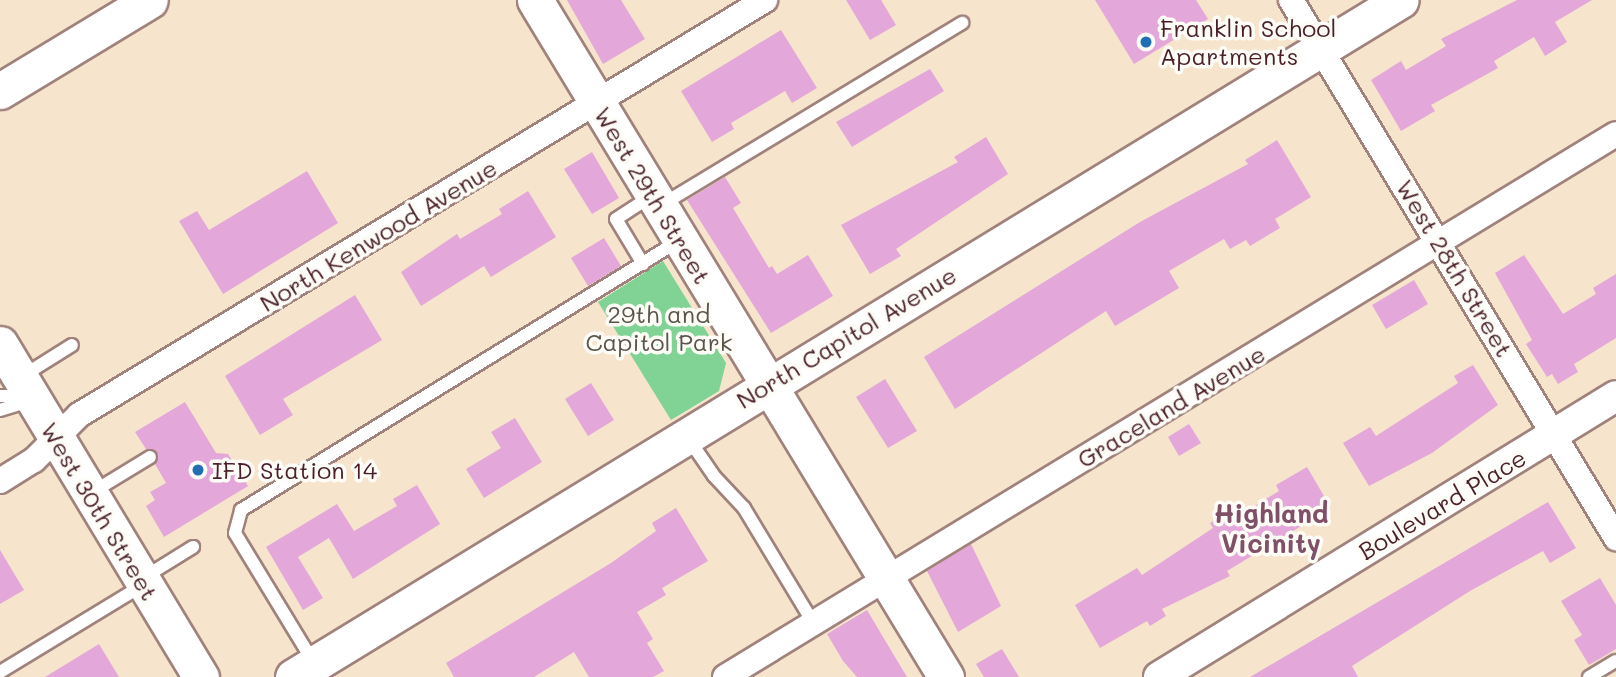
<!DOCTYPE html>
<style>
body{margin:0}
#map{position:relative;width:1616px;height:677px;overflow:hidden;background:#f6e4cd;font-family:Mali,sans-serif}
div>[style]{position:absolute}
.green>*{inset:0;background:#80d395}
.building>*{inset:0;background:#e3a8d9}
.roads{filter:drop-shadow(2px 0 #a0827c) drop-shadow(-2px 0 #a0827c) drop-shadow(0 2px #a0827c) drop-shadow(0 -2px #a0827c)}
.service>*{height:12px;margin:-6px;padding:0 6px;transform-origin:6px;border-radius:6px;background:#fff}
.minor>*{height:24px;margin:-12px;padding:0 12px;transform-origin:12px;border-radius:12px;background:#fff}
.tertiary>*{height:30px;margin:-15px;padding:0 15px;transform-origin:15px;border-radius:15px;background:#fff}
.secondary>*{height:35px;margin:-17.5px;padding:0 17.5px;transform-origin:17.5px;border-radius:17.5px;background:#fff}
.dots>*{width:19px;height:19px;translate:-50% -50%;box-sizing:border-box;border:4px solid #fdfcf7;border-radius:50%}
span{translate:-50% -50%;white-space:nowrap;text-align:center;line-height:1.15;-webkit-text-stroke:7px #fdfcf7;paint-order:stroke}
.poi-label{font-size:24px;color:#4a1f2b}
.left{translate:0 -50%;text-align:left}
.street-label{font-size:24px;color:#4a1f2b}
.park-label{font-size:24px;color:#5a554b}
.neighbourhood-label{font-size:26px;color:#804f68;font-weight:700}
</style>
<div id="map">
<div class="green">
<div style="clip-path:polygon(663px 261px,726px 363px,719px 391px,671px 420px,598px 302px)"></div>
</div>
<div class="building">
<div style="clip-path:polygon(567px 0,621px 0,645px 39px,603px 64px)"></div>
<div style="clip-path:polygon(846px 0,881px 0,896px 25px,870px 40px)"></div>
<div style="clip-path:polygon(1095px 0,1196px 0,1208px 19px,1134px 64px)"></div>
<div style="clip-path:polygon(1517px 0,1592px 0,1555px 22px,1567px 42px,1545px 56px,1534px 37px,1494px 61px,1498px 68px,1431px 105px,1435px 111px,1401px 131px,1371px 80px,1401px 61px,1406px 70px,1446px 46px,1441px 39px)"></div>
<div style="clip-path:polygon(781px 30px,817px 88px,792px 103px,785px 91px,731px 123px,734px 129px,712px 142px,681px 91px)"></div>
<div style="clip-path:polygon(930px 69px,944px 91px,852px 147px,836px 122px)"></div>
<div style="clip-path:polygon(986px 137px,1008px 174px,896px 249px,901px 256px,870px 274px,841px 225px,958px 162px,954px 157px)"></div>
<div style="clip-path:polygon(1277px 140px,1311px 197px,1275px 219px,1280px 228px,1250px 246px,1246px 240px,1230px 249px,1224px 239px,1169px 271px,1179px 288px,1115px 326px,1106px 311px,955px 409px,924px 357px,1140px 222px,1248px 164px,1245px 160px)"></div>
<div style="clip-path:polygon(592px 152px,619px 198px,592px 214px,564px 169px)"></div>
<div style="clip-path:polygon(307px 171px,338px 223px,223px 294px,179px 221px,197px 211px,209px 230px)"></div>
<div style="clip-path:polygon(725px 177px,741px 203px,733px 208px,769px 268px,772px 266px,777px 274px,808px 255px,833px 296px,771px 333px,687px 200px)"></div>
<div style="clip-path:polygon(528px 191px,556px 237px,491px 277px,484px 266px,421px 306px,401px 272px,457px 234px,460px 239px,502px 214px,499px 209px)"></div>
<div style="clip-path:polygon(604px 238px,621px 266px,588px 286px,571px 258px)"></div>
<div style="clip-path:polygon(1524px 255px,1563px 314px,1596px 294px,1593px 288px,1616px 274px,1616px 338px,1574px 364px,1578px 372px,1558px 384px,1552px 374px,1547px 377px,1526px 344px,1532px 340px,1495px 273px)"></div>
<div style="clip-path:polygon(1414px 280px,1428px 304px,1386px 329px,1372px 305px)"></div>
<div style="clip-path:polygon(355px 295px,382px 340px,283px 399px,293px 415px,260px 435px,225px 376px)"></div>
<div style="clip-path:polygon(1473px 365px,1498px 405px,1432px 453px,1369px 486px,1343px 443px,1370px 427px,1376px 436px,1458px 383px,1454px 376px)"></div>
<div style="clip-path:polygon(885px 379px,917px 431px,888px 448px,856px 397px)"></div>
<div style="clip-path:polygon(591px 383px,614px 420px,588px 436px,565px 399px)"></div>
<div style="clip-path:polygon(185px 402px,216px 453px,228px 454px,248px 486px,164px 537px,146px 506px,155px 500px,150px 492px,166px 483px,155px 464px,157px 452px,146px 449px,135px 432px)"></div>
<div style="clip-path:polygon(515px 418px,542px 462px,484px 498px,466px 469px,501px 448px,491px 432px)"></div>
<div style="clip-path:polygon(1189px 424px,1201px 443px,1179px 456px,1168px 437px)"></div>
<div style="clip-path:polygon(1307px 467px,1331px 508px,1227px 571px,1230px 576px,1162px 609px,1166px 616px,1150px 626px,1147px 621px,1100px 648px,1075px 605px,1137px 568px,1142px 575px,1213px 528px,1210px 523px,1237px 507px,1241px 514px,1279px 491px,1276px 485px)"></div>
<div style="clip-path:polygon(417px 485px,440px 524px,353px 579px,329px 538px,298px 557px,323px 598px,303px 610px,266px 547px,337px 504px,354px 531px,397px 506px,393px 499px)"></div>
<div style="clip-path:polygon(1548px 502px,1576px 548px,1550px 563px,1543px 551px,1470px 591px,1352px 666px,1358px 677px,1250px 677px)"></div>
<div style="clip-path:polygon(676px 508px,708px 561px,662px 588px,666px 595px,637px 612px,653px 639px,647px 643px,664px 671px,653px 677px,589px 677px,574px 652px,534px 677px,454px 677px,446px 663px,611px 563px,656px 531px,652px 523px)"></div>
<div style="clip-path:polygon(971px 544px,1001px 606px,958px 632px,927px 571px)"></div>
<div style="clip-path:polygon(0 550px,24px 590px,0 604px)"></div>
<div style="clip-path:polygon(1600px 578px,1616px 605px,1616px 649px,1589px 665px,1574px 640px,1582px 635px,1561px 601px)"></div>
<div style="clip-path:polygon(867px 610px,889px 647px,907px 677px,857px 677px,843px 661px,827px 634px)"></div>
<div style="clip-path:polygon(99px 644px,119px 677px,45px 677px)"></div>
<div style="clip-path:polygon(1002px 649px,1019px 677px,984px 677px,976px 664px)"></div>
</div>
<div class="roads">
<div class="service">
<div style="left:663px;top:204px;width:350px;rotate:-31.2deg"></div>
<div style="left:643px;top:264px;width:52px;rotate:-121deg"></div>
<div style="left:616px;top:219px;width:44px;rotate:-33deg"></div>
<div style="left:21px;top:377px;width:60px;rotate:-32.1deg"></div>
<div style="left:0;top:396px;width:25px"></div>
<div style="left:0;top:410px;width:30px;rotate:-17deg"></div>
<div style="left:688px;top:438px;width:46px;rotate:55.6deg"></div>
<div style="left:714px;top:476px;width:44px;rotate:46.8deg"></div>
<div style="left:744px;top:508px;width:135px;rotate:58.9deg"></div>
<div style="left:91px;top:493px;width:69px;rotate:-31.4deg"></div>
<div style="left:143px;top:578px;width:59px;rotate:-31.8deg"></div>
<div style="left:314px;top:663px;width:152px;rotate:-121.3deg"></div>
<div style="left:235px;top:533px;width:24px;rotate:-75deg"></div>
<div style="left:241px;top:510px;width:515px;rotate:-31.59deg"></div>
<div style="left:0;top:672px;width:167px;rotate:-31.3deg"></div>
<div style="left:1589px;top:677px;width:31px;rotate:-31deg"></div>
</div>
<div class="minor">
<div style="left:1291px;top:0;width:629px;rotate:58.86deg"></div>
<div style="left:0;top:481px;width:40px;rotate:-32deg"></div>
<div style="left:34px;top:460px;width:64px;rotate:-45deg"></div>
<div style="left:79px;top:415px;width:802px;rotate:-31.17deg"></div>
<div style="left:725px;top:677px;width:1043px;rotate:-31.36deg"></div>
</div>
<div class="tertiary">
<div style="left:1159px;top:677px;width:536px;rotate:-31.59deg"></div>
</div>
<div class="secondary">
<div style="left:535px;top:0;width:792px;rotate:58.74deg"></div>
<div style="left:0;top:91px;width:175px;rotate:-31.2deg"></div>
<div style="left:0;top:344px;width:389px;rotate:58.9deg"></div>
<div style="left:293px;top:677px;width:1298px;rotate:-31.43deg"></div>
</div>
</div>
<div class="dots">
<div style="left:1146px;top:42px;background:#1f6fb2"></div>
<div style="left:198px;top:470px;background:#1f6fb2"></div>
</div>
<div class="poi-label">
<span class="left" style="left:1160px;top:42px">Franklin School<br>Apartments</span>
<span class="left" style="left:212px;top:470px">IFD Station 14</span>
</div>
<div class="street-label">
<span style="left:653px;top:195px;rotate:59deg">West 29th Street</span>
<span style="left:378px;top:235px;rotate:-31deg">North Kenwood Avenue</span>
<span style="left:1455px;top:268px;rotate:59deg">West 28th Street</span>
<span style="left:846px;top:337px;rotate:-31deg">North Capitol Avenue</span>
<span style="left:1171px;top:406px;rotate:-31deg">Graceland Avenue</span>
<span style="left:1442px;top:504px;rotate:-31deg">Boulevard Place</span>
<span style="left:100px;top:511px;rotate:59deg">West 30th Street</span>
</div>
<div class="park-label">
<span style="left:659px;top:328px">29th and<br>Capitol Park</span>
</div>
<div class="neighbourhood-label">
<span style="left:1271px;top:529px">Highland<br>Vicinity</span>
</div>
</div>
